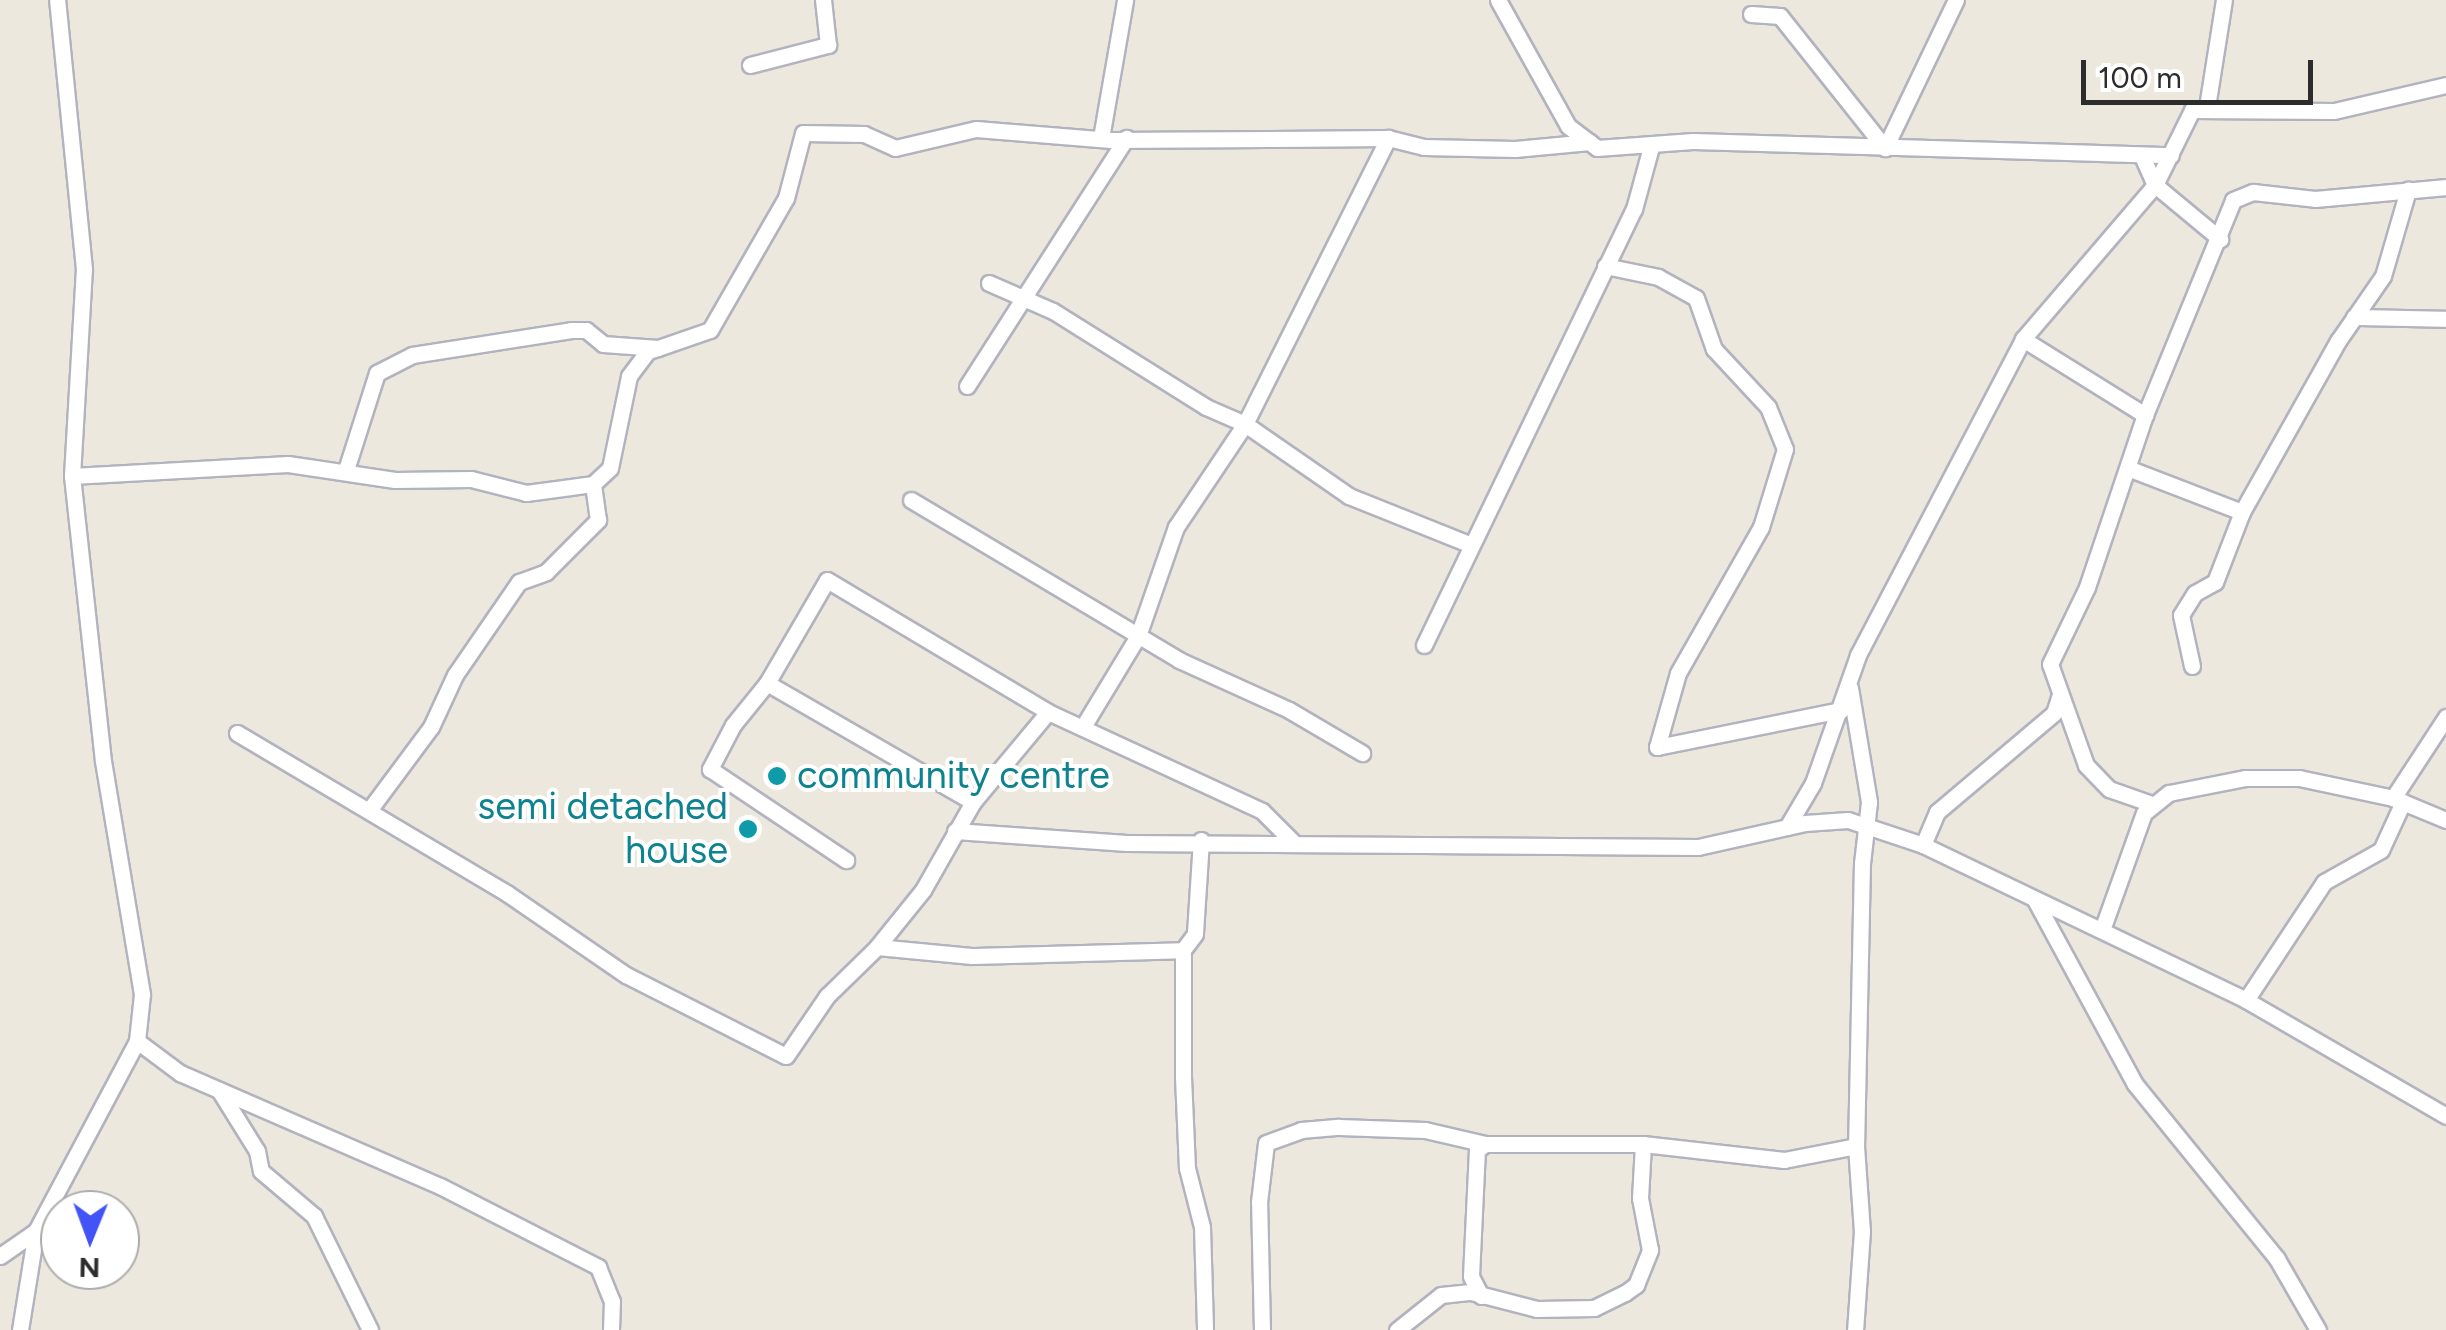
<!DOCTYPE html>
<style>
body{margin:0}
#map{position:relative;width:2446px;height:1330px;overflow:hidden;background:#ede8de;font-family:Figtree,sans-serif}
div>[style]{position:absolute}
.roads{filter:drop-shadow(2px 0 #b2b3bf) drop-shadow(-2px 0 #b2b3bf) drop-shadow(0 2px #b2b3bf) drop-shadow(0 -2px #b2b3bf)}
.street>*{height:15px;margin:-7.5px;padding:0 7.5px;transform-origin:7.5px;border-radius:7.5px;background:#fff}
.dots>*{width:28px;height:28px;translate:-50% -50%;box-sizing:border-box;border:5px solid #fff;border-radius:50%}
span{translate:-50% -50%;white-space:nowrap;text-align:center;line-height:1.15;-webkit-text-stroke:8px #fff;paint-order:stroke}
.culture-label{font-size:38px;color:#0d838f}
.left{translate:0 -50%;text-align:left}
.right{translate:-100% -50%;text-align:right}
.north{position:absolute;left:40px;top:1190px;width:100px;height:100px;box-sizing:border-box;background:#fff;border:2px solid #ababab;border-radius:50%;rotate:181deg;font-size:28px;font-weight:700;line-height:40px;text-align:center;color:#2c2c2c}
.north::after{content:'';display:block;margin:auto;width:35px;height:45px;background:#4354f6;clip-path:polygon(50% 0,100% 100%,50% 72%,0 100%)}
.scale{position:absolute;left:2081px;top:60px;width:232px;height:45px;box-sizing:border-box;border:5px solid #2c2c2c;border-top:0;padding-left:12px;font-size:30px;line-height:35px;white-space:nowrap;color:#2c2c2c;-webkit-text-stroke:8px #fff;paint-order:stroke}
</style>
<div id="map">
<div class="roads">
<div class="street">
<div style="left:1498px;top:0;width:144px;rotate:60.9deg"></div>
<div style="left:1568px;top:126px;width:36px;rotate:37deg"></div>
<div style="left:1597px;top:148px;width:96px;rotate:-4.2deg"></div>
<div style="left:1693px;top:141px;width:478px;rotate:1.7deg"></div>
<div style="left:1751px;top:14px;width:29px;rotate:4deg"></div>
<div style="left:1780px;top:16px;width:169px;rotate:51.5deg"></div>
<div style="left:750px;top:65px;width:81px;rotate:-14.4deg"></div>
<div style="left:828px;top:45px;width:45px;rotate:-96.3deg"></div>
<div style="left:2207px;top:107px;width:108px;rotate:-81deg"></div>
<div style="left:1101px;top:138px;width:140px;rotate:-80.1deg"></div>
<div style="left:1885px;top:148px;width:164px;rotate:-64.4deg"></div>
<div style="left:2142px;top:156px;width:32px;rotate:66deg"></div>
<div style="left:2155px;top:185px;width:85px;rotate:39.7deg"></div>
<div style="left:1605px;top:266px;width:54px;rotate:11.7deg"></div>
<div style="left:1658px;top:277px;width:43px;rotate:28.9deg"></div>
<div style="left:1696px;top:298px;width:54px;rotate:70.6deg"></div>
<div style="left:1714px;top:349px;width:79px;rotate:47deg"></div>
<div style="left:1768px;top:407px;width:45px;rotate:68deg"></div>
<div style="left:1785px;top:449px;width:82px;rotate:107.1deg"></div>
<div style="left:1761px;top:527px;width:168px;rotate:119.6deg"></div>
<div style="left:1678px;top:673px;width:77px;rotate:105.8deg"></div>
<div style="left:1657px;top:747px;width:188px;rotate:-11.4deg"></div>
<div style="left:989px;top:283px;width:70px;rotate:23.6deg"></div>
<div style="left:1053px;top:311px;width:181px;rotate:32.1deg"></div>
<div style="left:1206px;top:407px;width:43px;rotate:23.6deg"></div>
<div style="left:1245px;top:424px;width:126px;rotate:34.7deg"></div>
<div style="left:1349px;top:496px;width:129px;rotate:21.8deg"></div>
<div style="left:2354px;top:317px;width:92px;rotate:1.2deg"></div>
<div style="left:2023px;top:339px;width:144px;rotate:31.9deg"></div>
<div style="left:967px;top:386px;width:295px;rotate:-57.3deg"></div>
<div style="left:2130px;top:469px;width:120px;rotate:21deg"></div>
<div style="left:2242px;top:512px;width:196px;rotate:-60.7deg"></div>
<div style="left:2338px;top:341px;width:79px;rotate:-55.3deg"></div>
<div style="left:2383px;top:276px;width:90px;rotate:-73.8deg"></div>
<div style="left:346px;top:470px;width:102px;rotate:-72.3deg"></div>
<div style="left:377px;top:373px;width:39px;rotate:-27deg"></div>
<div style="left:412px;top:355px;width:161px;rotate:-8.9deg"></div>
<div style="left:571px;top:330px;width:15px"></div>
<div style="left:586px;top:330px;width:22px;rotate:39deg"></div>
<div style="left:603px;top:344px;width:55px;rotate:4.2deg"></div>
<div style="left:658px;top:348px;width:55px;rotate:-19.1deg"></div>
<div style="left:710px;top:330px;width:152px;rotate:-60.1deg"></div>
<div style="left:786px;top:198px;width:67px;rotate:-75.3deg"></div>
<div style="left:803px;top:133px;width:61px;rotate:0.9deg"></div>
<div style="left:864px;top:134px;width:34px;rotate:24deg"></div>
<div style="left:895px;top:148px;width:83px;rotate:-13.2deg"></div>
<div style="left:976px;top:129px;width:135px;rotate:4.7deg"></div>
<div style="left:1111px;top:140px;width:277px;rotate:-0.4deg"></div>
<div style="left:1388px;top:138px;width:37px;rotate:14deg"></div>
<div style="left:1424px;top:147px;width:91px;rotate:1.3deg"></div>
<div style="left:1515px;top:149px;width:75px;rotate:-5.3deg"></div>
<div style="left:72px;top:476px;width:216px;rotate:-3.2deg"></div>
<div style="left:288px;top:464px;width:108px;rotate:8.5deg"></div>
<div style="left:395px;top:480px;width:76px;rotate:-0.8deg"></div>
<div style="left:471px;top:479px;width:57px;rotate:14.3deg"></div>
<div style="left:526px;top:493px;width:68px;rotate:-7.7deg"></div>
<div style="left:911px;top:500px;width:312px;rotate:30.8deg"></div>
<div style="left:1179px;top:660px;width:121px;rotate:24.4deg"></div>
<div style="left:1289px;top:710px;width:85px;rotate:30.5deg"></div>
<div style="left:1424px;top:645px;width:484px;rotate:-64.3deg"></div>
<div style="left:1634px;top:209px;width:64px;rotate:-74.7deg"></div>
<div style="left:2192px;top:666px;width:52px;rotate:-102.2deg"></div>
<div style="left:2181px;top:615px;width:26px;rotate:-58deg"></div>
<div style="left:2195px;top:593px;width:23px;rotate:-29deg"></div>
<div style="left:2215px;top:582px;width:75px;rotate:-68.9deg"></div>
<div style="left:767px;top:683px;width:54px;rotate:129deg"></div>
<div style="left:733px;top:725px;width:50px;rotate:117.6deg"></div>
<div style="left:710px;top:769px;width:164px;rotate:33.8deg"></div>
<div style="left:1850px;top:688px;width:116px;rotate:80.5deg"></div>
<div style="left:1869px;top:802px;width:61px;rotate:96.5deg"></div>
<div style="left:1862px;top:863px;width:283px;rotate:91.2deg"></div>
<div style="left:1856px;top:1146px;width:85px;rotate:86deg"></div>
<div style="left:1862px;top:1231px;width:99px;rotate:94deg"></div>
<div style="left:1048px;top:712px;width:236px;rotate:24.8deg"></div>
<div style="left:1262px;top:811px;width:44px;rotate:45deg"></div>
<div style="left:1084px;top:725px;width:104px;rotate:-58.8deg"></div>
<div style="left:1138px;top:636px;width:115px;rotate:-70.8deg"></div>
<div style="left:1176px;top:527px;width:124px;rotate:-56.2deg"></div>
<div style="left:1245px;top:424px;width:320px;rotate:-63.4deg"></div>
<div style="left:237px;top:733px;width:315px;rotate:30.7deg"></div>
<div style="left:508px;top:894px;width:143px;rotate:34.5deg"></div>
<div style="left:626px;top:975px;width:179px;rotate:26.9deg"></div>
<div style="left:786px;top:1056px;width:73px;rotate:-55.7deg"></div>
<div style="left:827px;top:996px;width:70px;rotate:-44.4deg"></div>
<div style="left:2393px;top:798px;width:97px;rotate:-56.8deg"></div>
<div style="left:973px;top:802px;width:238px;rotate:-150deg"></div>
<div style="left:767px;top:683px;width:119px;rotate:-59.8deg"></div>
<div style="left:827px;top:580px;width:257px;rotate:30.8deg"></div>
<div style="left:1048px;top:712px;width:117px;rotate:129.8deg"></div>
<div style="left:973px;top:802px;width:101px;rotate:119.6deg"></div>
<div style="left:923px;top:890px;width:73px;rotate:128.9deg"></div>
<div style="left:877px;top:947px;width:95px;rotate:5.4deg"></div>
<div style="left:972px;top:956px;width:211px;rotate:-1.6deg"></div>
<div style="left:2149px;top:803px;width:42px;rotate:-160.7deg"></div>
<div style="left:2109px;top:789px;width:33px;rotate:-134deg"></div>
<div style="left:2086px;top:765px;width:107px;rotate:-109.6deg"></div>
<div style="left:2050px;top:664px;width:85px;rotate:-64.3deg"></div>
<div style="left:2087px;top:587px;width:182px;rotate:-71.4deg"></div>
<div style="left:2145px;top:415px;width:232px;rotate:-67.7deg"></div>
<div style="left:2233px;top:200px;width:22px;rotate:-22deg"></div>
<div style="left:2253px;top:192px;width:62px;rotate:6.4deg"></div>
<div style="left:2315px;top:199px;width:132px;rotate:-5.2deg"></div>
<div style="left:370px;top:809px;width:102px;rotate:-53.4deg"></div>
<div style="left:431px;top:727px;width:57px;rotate:-65.2deg"></div>
<div style="left:455px;top:675px;width:113px;rotate:-55.5deg"></div>
<div style="left:519px;top:582px;width:29px;rotate:-20deg"></div>
<div style="left:546px;top:572px;width:74px;rotate:-45deg"></div>
<div style="left:598px;top:520px;width:36px;rotate:-98deg"></div>
<div style="left:593px;top:484px;width:23px;rotate:-43deg"></div>
<div style="left:610px;top:468px;width:94px;rotate:-78.3deg"></div>
<div style="left:629px;top:376px;width:31px;rotate:-53deg"></div>
<div style="left:648px;top:351px;width:10px;rotate:-17deg"></div>
<div style="left:1787px;top:827px;width:51px;rotate:-59.4deg"></div>
<div style="left:1813px;top:783px;width:136px;rotate:-70.6deg"></div>
<div style="left:1858px;top:655px;width:356px;rotate:-62.4deg"></div>
<div style="left:2023px;top:339px;width:203px;rotate:-49.4deg"></div>
<div style="left:2155px;top:185px;width:84px;rotate:-63.7deg"></div>
<div style="left:2192px;top:110px;width:142px;rotate:0.4deg"></div>
<div style="left:2334px;top:111px;width:115px;rotate:-13.1deg"></div>
<div style="left:955px;top:831px;width:172px;rotate:4deg"></div>
<div style="left:1127px;top:843px;width:571px;rotate:0.4deg"></div>
<div style="left:1698px;top:847px;width:110px;rotate:-12.6deg"></div>
<div style="left:1805px;top:823px;width:43px;rotate:-4deg"></div>
<div style="left:1848px;top:820px;width:79px;rotate:18.4deg"></div>
<div style="left:1923px;top:845px;width:358px;rotate:25.6deg"></div>
<div style="left:2246px;top:1000px;width:231px;rotate:30.1deg"></div>
<div style="left:1201px;top:840px;width:94px;rotate:93.7deg"></div>
<div style="left:1195px;top:934px;width:20px;rotate:127deg"></div>
<div style="left:1183px;top:950px;width:127px;rotate:90deg"></div>
<div style="left:1183px;top:1077px;width:91px;rotate:87.5deg"></div>
<div style="left:1187px;top:1168px;width:61px;rotate:75.7deg"></div>
<div style="left:1202px;top:1227px;width:103px;rotate:88.3deg"></div>
<div style="left:1923px;top:845px;width:36px;rotate:-67deg"></div>
<div style="left:1937px;top:812px;width:153px;rotate:-40.2deg"></div>
<div style="left:2054px;top:713px;width:19px;rotate:-72deg"></div>
<div style="left:2035px;top:900px;width:209px;rotate:61.5deg"></div>
<div style="left:2135px;top:1084px;width:225px;rotate:50.9deg"></div>
<div style="left:2277px;top:1259px;width:82px;rotate:60deg"></div>
<div style="left:2102px;top:930px;width:124px;rotate:-70.3deg"></div>
<div style="left:2144px;top:813px;width:32px;rotate:-39deg"></div>
<div style="left:2169px;top:793px;width:77px;rotate:-11.2deg"></div>
<div style="left:2245px;top:778px;width:54px"></div>
<div style="left:2299px;top:778px;width:96px;rotate:12deg"></div>
<div style="left:2393px;top:798px;width:57px;rotate:22.5deg"></div>
<div style="left:2246px;top:1000px;width:141px;rotate:-56.5deg"></div>
<div style="left:2324px;top:882px;width:65px;rotate:-29.3deg"></div>
<div style="left:2381px;top:850px;width:53px;rotate:-65.4deg"></div>
<div style="left:137px;top:1041px;width:54px;rotate:36.7deg"></div>
<div style="left:180px;top:1073px;width:283px;rotate:23.5deg"></div>
<div style="left:440px;top:1186px;width:178px;rotate:27.1deg"></div>
<div style="left:598px;top:1267px;width:37px;rotate:68deg"></div>
<div style="left:612px;top:1301px;width:29px;rotate:92deg"></div>
<div style="left:219px;top:1090px;width:72px;rotate:58.1deg"></div>
<div style="left:257px;top:1151px;width:20px;rotate:79deg"></div>
<div style="left:261px;top:1171px;width:70px;rotate:40.3deg"></div>
<div style="left:314px;top:1216px;width:127px;rotate:63.8deg"></div>
<div style="left:0;top:1256px;width:44px;rotate:-34.8deg"></div>
<div style="left:1481px;top:1296px;width:22px;rotate:-117deg"></div>
<div style="left:1471px;top:1276px;width:126px;rotate:-87.3deg"></div>
<div style="left:1477px;top:1150px;width:10px;rotate:-37deg"></div>
<div style="left:1485px;top:1144px;width:158px"></div>
<div style="left:1643px;top:1144px;width:142px;rotate:6.5deg"></div>
<div style="left:1784px;top:1160px;width:73px;rotate:-11deg"></div>
<div style="left:20px;top:1330px;width:100px;rotate:-80.8deg"></div>
<div style="left:36px;top:1231px;width:215px;rotate:-62deg"></div>
<div style="left:137px;top:1041px;width:47px;rotate:-83.9deg"></div>
<div style="left:142px;top:994px;width:236px;rotate:-99.5deg"></div>
<div style="left:103px;top:761px;width:287px;rotate:-96.2deg"></div>
<div style="left:72px;top:476px;width:207px;rotate:-86.7deg"></div>
<div style="left:84px;top:269px;width:270px;rotate:-95.7deg"></div>
<div style="left:1262px;top:1330px;width:128px;rotate:-91.3deg"></div>
<div style="left:1259px;top:1202px;width:59px;rotate:-83.2deg"></div>
<div style="left:1266px;top:1143px;width:37px;rotate:-20deg"></div>
<div style="left:1301px;top:1130px;width:38px;rotate:-5deg"></div>
<div style="left:1339px;top:1127px;width:86px;rotate:2deg"></div>
<div style="left:1425px;top:1130px;width:62px;rotate:13.1deg"></div>
<div style="left:1397px;top:1330px;width:56px;rotate:-38.5deg"></div>
<div style="left:1441px;top:1295px;width:30px;rotate:-6deg"></div>
<div style="left:1471px;top:1292px;width:68px;rotate:14.4deg"></div>
<div style="left:1537px;top:1309px;width:57px;rotate:-1deg"></div>
<div style="left:1594px;top:1308px;width:34px;rotate:-26deg"></div>
<div style="left:1625px;top:1293px;width:14px;rotate:-36deg"></div>
<div style="left:1636px;top:1285px;width:38px;rotate:-68deg"></div>
<div style="left:1650px;top:1250px;width:53px;rotate:-100.9deg"></div>
<div style="left:1640px;top:1198px;width:54px;rotate:-86.8deg"></div>
</div>
</div>
<div class="dots">
<div style="left:777px;top:776px;background:#0f9aa8"></div>
<div style="left:748px;top:829px;background:#0f9aa8"></div>
</div>
<div class="culture-label">
<span class="left" style="left:797px;top:776px">community centre</span>
<span class="right" style="left:728px;top:829px">semi detached<br>house</span>
</div>
<div class="north">N</div>
<div class="scale">100 m</div>
</div>
